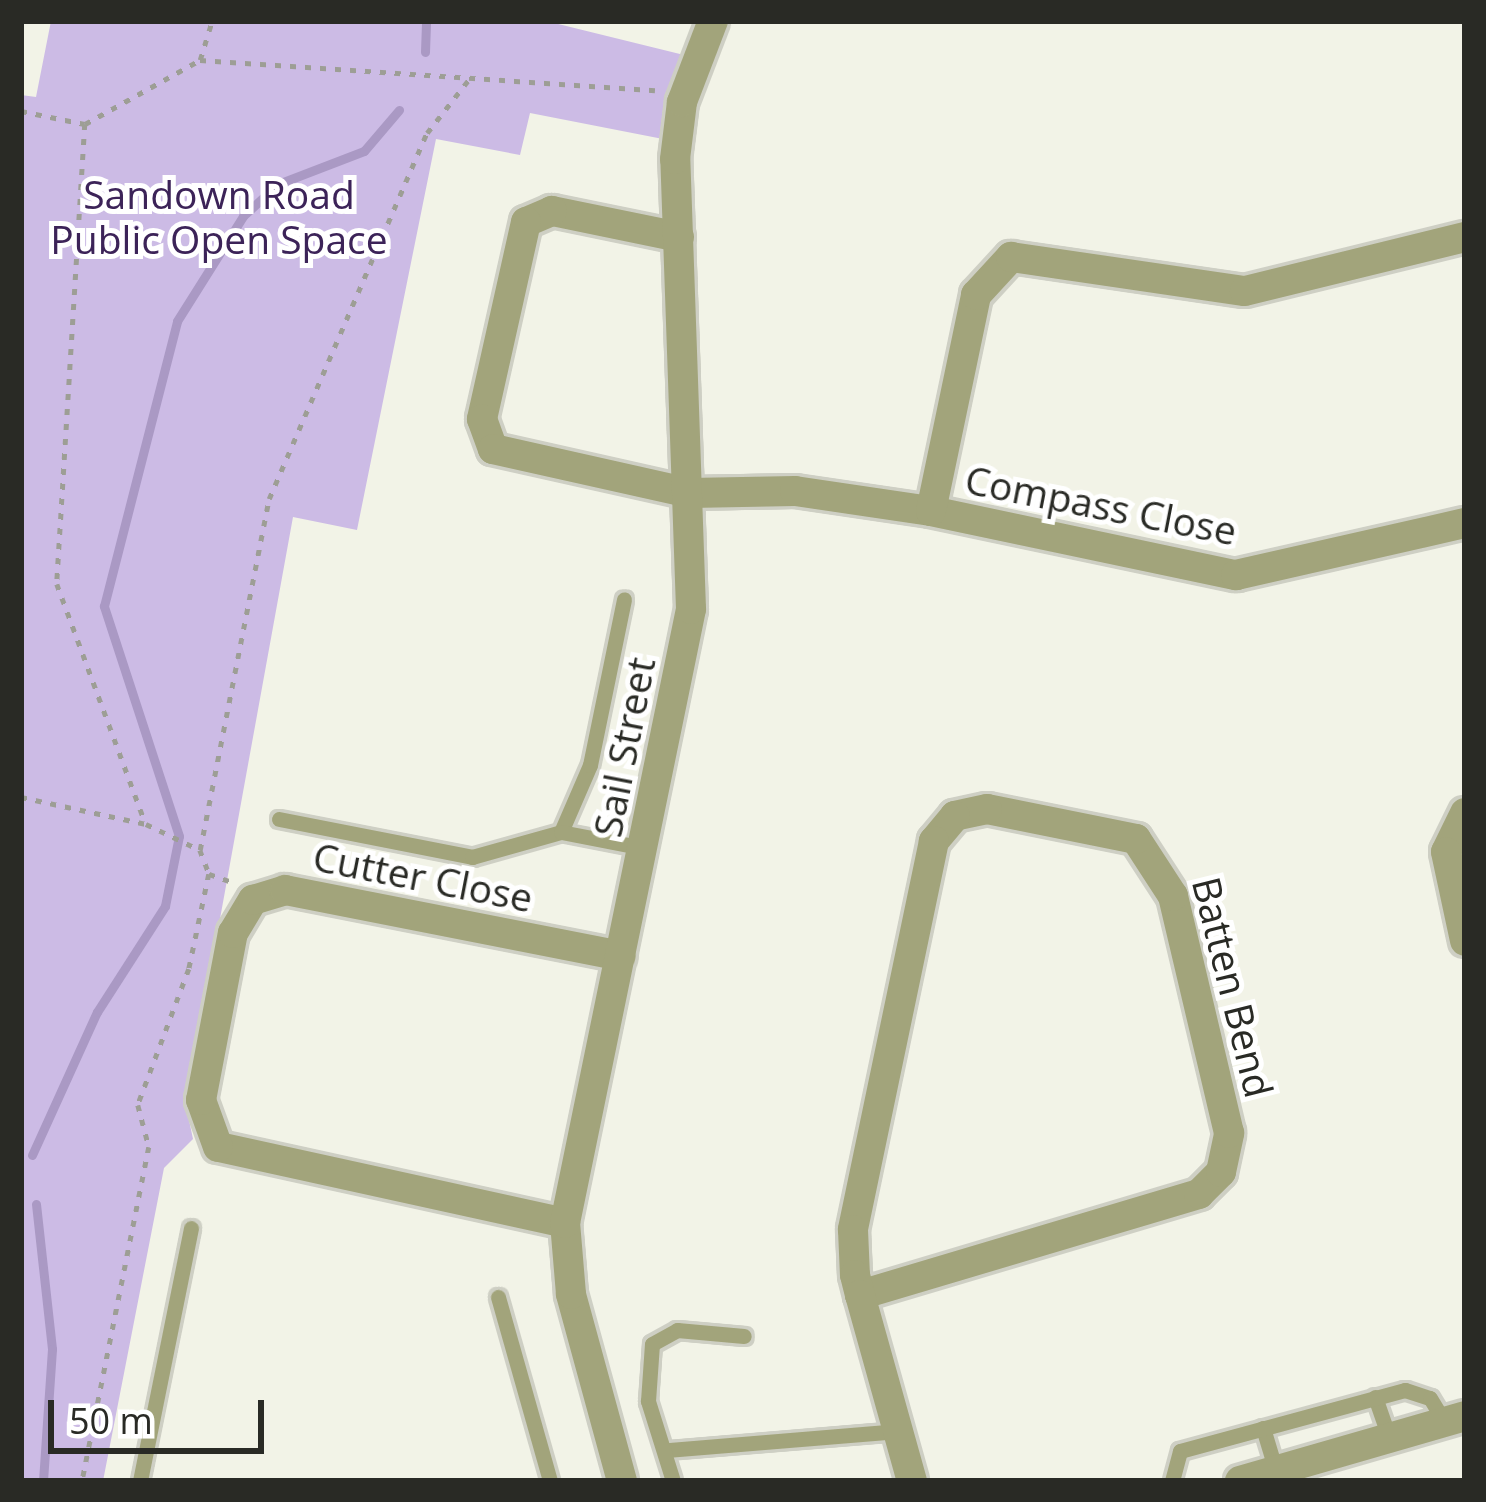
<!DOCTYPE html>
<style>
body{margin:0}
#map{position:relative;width:1486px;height:1502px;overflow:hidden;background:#f2f3e7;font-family:"Open Sans",sans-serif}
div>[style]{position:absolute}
.green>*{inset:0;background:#ccbbe5}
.stream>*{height:9px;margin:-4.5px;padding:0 4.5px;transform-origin:4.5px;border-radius:4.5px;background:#aa99c4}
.path>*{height:4.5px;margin-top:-2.25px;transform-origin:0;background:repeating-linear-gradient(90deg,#9d9e95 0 6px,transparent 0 15px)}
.roads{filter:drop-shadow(3px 0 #cecfc4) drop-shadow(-3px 0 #cecfc4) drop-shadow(0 3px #cecfc4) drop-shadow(0 -3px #cecfc4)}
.service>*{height:15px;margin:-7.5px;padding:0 7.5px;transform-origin:7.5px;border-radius:7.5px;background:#a2a47b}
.minor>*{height:30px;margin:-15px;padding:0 15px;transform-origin:15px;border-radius:15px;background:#a2a47b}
.tertiary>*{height:30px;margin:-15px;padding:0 15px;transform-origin:15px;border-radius:15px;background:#a2a47b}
span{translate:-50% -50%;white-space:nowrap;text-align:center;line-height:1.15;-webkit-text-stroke:10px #fff;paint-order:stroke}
.park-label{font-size:39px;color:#3c2358}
.street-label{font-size:39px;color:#292a25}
.frame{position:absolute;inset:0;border:24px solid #292a25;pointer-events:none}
.scale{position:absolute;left:48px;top:1400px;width:216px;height:54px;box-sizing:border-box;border:6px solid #292a25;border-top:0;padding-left:15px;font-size:36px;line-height:42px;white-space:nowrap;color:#292a25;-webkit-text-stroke:9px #fff;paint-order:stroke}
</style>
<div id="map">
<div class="green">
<div style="clip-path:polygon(51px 21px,546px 21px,684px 55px,663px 139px,530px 113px,520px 155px,436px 139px,357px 530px,293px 517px,186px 1106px,193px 1139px,164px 1168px,103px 1481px,21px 1481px,21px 95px,36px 97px)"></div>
</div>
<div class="stream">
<div style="left:425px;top:52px;width:31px;rotate:-88deg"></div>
<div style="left:32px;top:1155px;width:157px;rotate:-65.6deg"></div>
<div style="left:97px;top:1012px;width:126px;rotate:-57.3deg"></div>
<div style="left:165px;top:906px;width:71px;rotate:-78.7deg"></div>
<div style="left:179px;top:836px;width:242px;rotate:-108.1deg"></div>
<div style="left:104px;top:606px;width:294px;rotate:-75.6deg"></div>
<div style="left:177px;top:321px;width:124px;rotate:-57.8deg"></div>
<div style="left:243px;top:216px;width:47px;rotate:-42.4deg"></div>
<div style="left:278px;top:184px;width:92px;rotate:-21deg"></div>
<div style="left:364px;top:151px;width:54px;rotate:-49.5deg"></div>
<div style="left:36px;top:1204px;width:146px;rotate:83.7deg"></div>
<div style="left:52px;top:1349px;width:132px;rotate:93.9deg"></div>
</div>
<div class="path">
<div style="left:200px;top:60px;width:456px;rotate:3.8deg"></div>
<div style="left:21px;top:111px;width:65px;rotate:11.5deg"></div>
<div style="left:85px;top:124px;width:132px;rotate:-29.1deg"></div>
<div style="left:200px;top:60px;width:41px;rotate:-72.9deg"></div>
<div style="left:85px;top:124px;width:461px;rotate:93.5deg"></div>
<div style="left:57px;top:584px;width:254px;rotate:69.7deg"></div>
<div style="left:21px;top:797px;width:128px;rotate:12.2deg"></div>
<div style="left:146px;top:824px;width:60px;rotate:25.7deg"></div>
<div style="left:200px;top:850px;width:26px;rotate:69deg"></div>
<div style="left:209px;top:874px;width:97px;rotate:101.9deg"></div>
<div style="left:189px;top:969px;width:145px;rotate:110.6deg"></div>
<div style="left:138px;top:1105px;width:43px;rotate:75.3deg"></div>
<div style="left:149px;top:1147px;width:341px;rotate:101.3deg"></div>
<div style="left:200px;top:850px;width:358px;rotate:-78.9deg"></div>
<div style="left:269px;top:499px;width:399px;rotate:-66.7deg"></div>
<div style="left:427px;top:133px;width:70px;rotate:-52deg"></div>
<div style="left:209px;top:874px;width:24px;rotate:19deg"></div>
</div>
<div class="roads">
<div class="service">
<div style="left:279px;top:819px;width:197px;rotate:11.1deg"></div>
<div style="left:472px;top:857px;width:92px;rotate:-15.7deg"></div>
<div style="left:561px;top:832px;width:73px;rotate:-66.6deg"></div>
<div style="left:590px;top:765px;width:169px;rotate:-78.4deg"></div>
<div style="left:561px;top:832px;width:85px;rotate:10.9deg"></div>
<div style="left:498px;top:1297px;width:191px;rotate:74.2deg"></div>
<div style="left:1375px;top:1397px;width:46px;rotate:70.8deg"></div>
<div style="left:1263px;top:1428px;width:45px;rotate:73.2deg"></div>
<div style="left:668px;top:1450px;width:230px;rotate:-4.7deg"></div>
<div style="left:140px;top:1481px;width:258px;rotate:-78.6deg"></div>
<div style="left:673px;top:1481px;width:84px;rotate:-107.4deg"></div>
<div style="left:648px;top:1401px;width:57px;rotate:-86deg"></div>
<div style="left:652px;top:1344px;width:29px;rotate:-29deg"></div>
<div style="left:677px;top:1330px;width:67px;rotate:5.1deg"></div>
<div style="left:1172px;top:1481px;width:31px;rotate:-75deg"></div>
<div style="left:1180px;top:1451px;width:233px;rotate:-15.2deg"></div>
<div style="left:1405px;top:1390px;width:26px;rotate:18deg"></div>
<div style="left:1430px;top:1398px;width:27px;rotate:59deg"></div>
</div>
<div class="minor">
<div style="left:679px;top:237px;width:130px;rotate:-168.4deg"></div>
<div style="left:552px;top:211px;width:28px;rotate:157deg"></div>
<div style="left:526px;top:222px;width:202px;rotate:102.6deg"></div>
<div style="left:482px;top:419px;width:32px;rotate:70deg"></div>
<div style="left:493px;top:449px;width:202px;rotate:12.6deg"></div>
<div style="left:690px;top:493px;width:105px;rotate:-1.1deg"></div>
<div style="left:795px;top:491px;width:137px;rotate:8.4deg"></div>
<div style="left:931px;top:511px;width:312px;rotate:11.9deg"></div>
<div style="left:1236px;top:575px;width:235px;rotate:-12.8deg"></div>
<div style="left:931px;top:511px;width:221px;rotate:-78.2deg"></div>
<div style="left:976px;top:295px;width:52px;rotate:-47.4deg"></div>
<div style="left:1011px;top:257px;width:236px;rotate:8.3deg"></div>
<div style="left:1245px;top:291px;width:227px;rotate:-13.8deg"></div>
<div style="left:1465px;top:813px;width:43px;rotate:116deg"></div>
<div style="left:1446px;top:852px;width:91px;rotate:77.9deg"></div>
<div style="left:565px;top:1223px;width:355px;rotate:-167.6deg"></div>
<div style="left:218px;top:1147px;width:50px;rotate:-109.9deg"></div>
<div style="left:201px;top:1100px;width:170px;rotate:-79.2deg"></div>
<div style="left:233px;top:933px;width:39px;rotate:-59deg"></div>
<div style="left:253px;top:900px;width:34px;rotate:-17deg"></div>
<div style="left:285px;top:890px;width:342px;rotate:11.1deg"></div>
<div style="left:860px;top:1295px;width:354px;rotate:-16.6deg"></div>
<div style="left:1199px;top:1194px;width:31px;rotate:-45deg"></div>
<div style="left:1221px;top:1172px;width:40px;rotate:-78deg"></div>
<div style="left:1229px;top:1133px;width:244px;rotate:-103.3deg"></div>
<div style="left:1173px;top:896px;width:68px;rotate:-123deg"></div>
<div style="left:1136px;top:839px;width:152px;rotate:-168.6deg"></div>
<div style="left:987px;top:809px;width:33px;rotate:168deg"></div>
<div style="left:955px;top:816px;width:33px;rotate:130deg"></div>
<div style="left:934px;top:841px;width:397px;rotate:101.8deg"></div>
<div style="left:853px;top:1230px;width:45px;rotate:87.5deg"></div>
<div style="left:855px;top:1275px;width:21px;rotate:76deg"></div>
<div style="left:860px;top:1295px;width:193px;rotate:74.4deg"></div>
<div style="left:622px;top:1481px;width:194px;rotate:-105.3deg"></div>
<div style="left:571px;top:1294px;width:71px;rotate:-94.8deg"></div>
<div style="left:565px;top:1223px;width:627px;rotate:-78.4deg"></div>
<div style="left:691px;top:609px;width:450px;rotate:-92deg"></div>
<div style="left:675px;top:159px;width:57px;rotate:-83deg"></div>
<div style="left:682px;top:102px;width:87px;rotate:-69.1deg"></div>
</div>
<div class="tertiary">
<div style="left:1240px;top:1481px;width:234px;rotate:-16.1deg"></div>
</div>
</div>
<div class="park-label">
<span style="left:219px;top:217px">Sandown Road<br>Public Open Space</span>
</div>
<div class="street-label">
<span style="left:1101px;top:505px;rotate:11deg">Compass Close</span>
<span style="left:624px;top:747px;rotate:-79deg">Sail Street</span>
<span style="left:423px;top:877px;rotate:11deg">Cutter Close</span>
<span style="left:1233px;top:987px;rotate:76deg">Batten Bend</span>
</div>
<div class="frame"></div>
<div class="scale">50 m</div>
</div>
